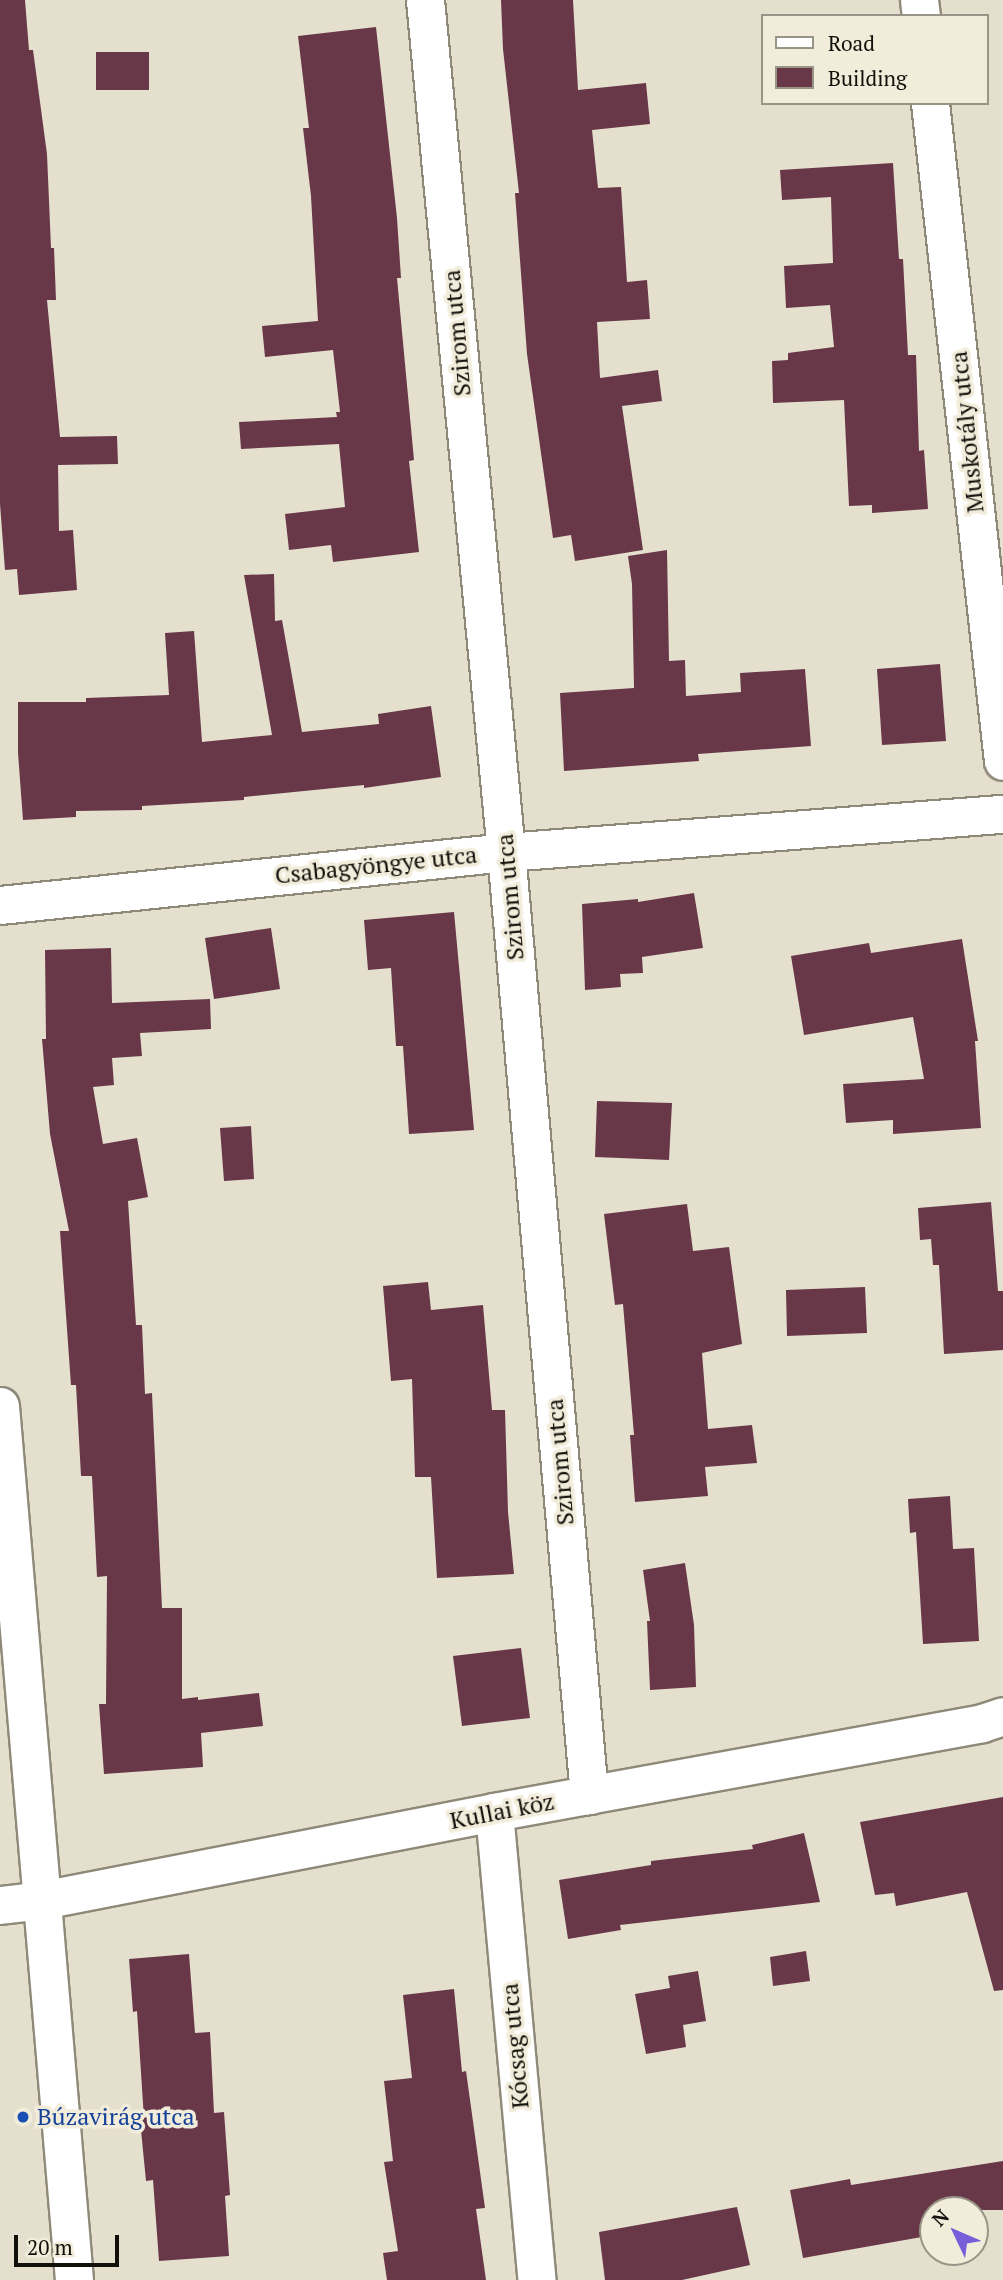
<!DOCTYPE html>
<meta charset="utf-8">
<style>
body{margin:0}
#map{position:relative;width:1003px;height:2280px;overflow:hidden;background:#e5dfce;font-family:"PT Serif",serif}
div>[style]{position:absolute}
.building>*{inset:0;background:#683849}
.roads{filter:drop-shadow(2px 0 #8f8979) drop-shadow(-2px 0 #8f8979) drop-shadow(0 2px #8f8979) drop-shadow(0 -2px #8f8979)}
.street>*{height:37px;margin:-18.5px;padding:0 18.5px;transform-origin:18.5px;border-radius:18.5px;background:#fff}
.dots>*{width:19px;height:19px;translate:-50% -50%;box-sizing:border-box;border:4px solid #f2ecdb;border-radius:50%}
span{translate:-50% -50%;white-space:nowrap;text-align:center;line-height:1.15;-webkit-text-stroke:7px #f2ecdb;paint-order:stroke}
.street-label{font-size:24px;color:#12100a}
.transit-label{font-size:24px;color:#164399}
.left{translate:0 -50%;text-align:left}
.legend{position:absolute;left:761px;top:14px;width:228px;height:91px;box-sizing:border-box;background:#f2ecdb;border:2px solid #989487;margin:0;padding:9px 12px;list-style:none;font-size:21px;color:#12100a}
.legend li{display:flex;align-items:center;gap:14px;height:35px}
.legend b{width:35px;border:2px solid #989487}
.north{position:absolute;left:919px;top:2196px;width:70px;height:70px;box-sizing:border-box;background:#f2ecdb;border:2px solid #989487;border-radius:50%;rotate:314deg;font-size:19px;font-weight:700;line-height:28px;text-align:center;color:#12100a}
.north::after{content:'';display:block;margin:auto;width:24px;height:32px;background:#775fd9;clip-path:polygon(50% 0,100% 100%,50% 72%,0 100%)}
.scale{position:absolute;left:14px;top:2235px;width:105px;height:32px;box-sizing:border-box;border:4px solid #12100a;border-top:0;padding-left:9px;font-size:21px;line-height:24px;white-space:nowrap;color:#12100a;-webkit-text-stroke:5px #f2ecdb;paint-order:stroke}
</style>
<div id="map">
<div class="building">
<div style="clip-path:polygon(0 0,25px 0,29px 50px,33px 50px,47px 154px,51px 248px,54px 248px,56px 300px,47px 300px,60px 437px,117px 436px,118px 464px,58px 465px,59px 531px,73px 530px,77px 590px,19px 595px,17px 569px,5px 570px,0 504px)"></div>
<div style="clip-path:polygon(501px 0,573px 0,578px 90px,646px 83px,650px 124px,592px 130px,598px 188px,621px 187px,627px 282px,647px 280px,650px 319px,597px 322px,600px 378px,658px 370px,662px 401px,622px 406px,643px 550px,575px 561px,571px 535px,553px 538px,527px 354px,515px 193px,519px 193px,503px 49px)"></div>
<div style="clip-path:polygon(376px 27px,397px 218px,401px 278px,397px 278px,414px 460px,409px 461px,419px 552px,333px 562px,331px 545px,289px 550px,285px 514px,345px 507px,339px 444px,241px 449px,239px 422px,337px 417px,336px 412px,340px 412px,333px 350px,265px 357px,262px 326px,318px 321px,311px 196px,303px 128px,309px 128px,298px 36px)"></div>
<div style="clip-path:polygon(96px 52px,149px 52px,149px 90px,96px 90px)"></div>
<div style="clip-path:polygon(893px 163px,899px 259px,903px 259px,908px 355px,916px 355px,919px 451px,924px 450px,928px 509px,872px 513px,872px 505px,849px 506px,844px 400px,773px 403px,772px 361px,788px 360px,788px 353px,834px 347px,830px 305px,786px 308px,784px 266px,833px 263px,831px 197px,782px 200px,780px 170px)"></div>
<div style="clip-path:polygon(667px 550px,669px 661px,685px 660px,686px 696px,741px 692px,740px 673px,805px 669px,811px 746px,698px 754px,699px 761px,564px 771px,560px 693px,634px 688px,632px 584px,628px 556px)"></div>
<div style="clip-path:polygon(274px 574px,275px 621px,282px 620px,302px 732px,379px 724px,378px 714px,431px 706px,441px 777px,364px 788px,364px 785px,244px 797px,244px 800px,142px 806px,142px 810px,76px 811px,76px 817px,23px 820px,18px 753px,18px 702px,86px 702px,86px 698px,169px 695px,165px 633px,194px 631px,202px 742px,272px 735px,244px 575px)"></div>
<div style="clip-path:polygon(940px 664px,946px 741px,882px 745px,877px 669px)"></div>
<div style="clip-path:polygon(694px 893px,703px 948px,642px 957px,643px 973px,620px 974px,621px 987px,585px 990px,582px 904px,638px 899px,638px 902px)"></div>
<div style="clip-path:polygon(454px 912px,474px 1130px,409px 1134px,403px 1046px,396px 1046px,391px 968px,368px 970px,364px 920px)"></div>
<div style="clip-path:polygon(271px 928px,280px 989px,214px 999px,205px 938px)"></div>
<div style="clip-path:polygon(962px 939px,978px 1041px,975px 1041px,981px 1128px,893px 1134px,893px 1120px,846px 1123px,843px 1084px,924px 1079px,913px 1017px,804px 1035px,791px 956px,869px 943px,871px 953px)"></div>
<div style="clip-path:polygon(111px 948px,112px 1003px,210px 999px,211px 1029px,140px 1033px,142px 1056px,112px 1058px,114px 1085px,93px 1087px,103px 1144px,137px 1138px,148px 1197px,128px 1201px,136px 1325px,142px 1325px,145px 1394px,152px 1393px,162px 1608px,182px 1608px,182px 1699px,198px 1697px,198px 1700px,259px 1693px,263px 1726px,201px 1733px,203px 1767px,104px 1774px,99px 1704px,106px 1704px,107px 1576px,97px 1577px,92px 1476px,81px 1476px,76px 1385px,71px 1385px,60px 1231px,69px 1231px,50px 1134px,42px 1039px,46px 1039px,45px 950px)"></div>
<div style="clip-path:polygon(597px 1101px,672px 1103px,669px 1160px,595px 1157px)"></div>
<div style="clip-path:polygon(251px 1126px,254px 1179px,224px 1181px,220px 1128px)"></div>
<div style="clip-path:polygon(991px 1202px,998px 1291px,1003px 1291px,1003px 1350px,944px 1354px,939px 1265px,933px 1265px,931px 1239px,920px 1240px,918px 1208px)"></div>
<div style="clip-path:polygon(687px 1204px,693px 1251px,729px 1247px,742px 1344px,702px 1353px,708px 1429px,752px 1425px,757px 1463px,705px 1467px,708px 1496px,635px 1502px,630px 1435px,634px 1435px,623px 1304px,615px 1305px,604px 1214px)"></div>
<div style="clip-path:polygon(428px 1282px,431px 1310px,483px 1305px,492px 1410px,505px 1410px,508px 1512px,514px 1574px,437px 1578px,431px 1477px,415px 1477px,412px 1379px,391px 1381px,383px 1286px)"></div>
<div style="clip-path:polygon(865px 1287px,867px 1333px,787px 1336px,786px 1290px)"></div>
<div style="clip-path:polygon(950px 1496px,953px 1549px,974px 1548px,979px 1641px,923px 1644px,916px 1532px,910px 1533px,908px 1499px)"></div>
<div style="clip-path:polygon(685px 1563px,694px 1625px,696px 1687px,650px 1690px,647px 1621px,650px 1621px,643px 1570px)"></div>
<div style="clip-path:polygon(521px 1648px,530px 1718px,462px 1726px,453px 1656px)"></div>
<div style="clip-path:polygon(1003px 1797px,1003px 1990px,994px 1991px,967px 1892px,896px 1906px,894px 1893px,875px 1895px,860px 1822px)"></div>
<div style="clip-path:polygon(804px 1833px,820px 1902px,620px 1925px,621px 1930px,568px 1939px,559px 1880px,651px 1865px,651px 1861px,753px 1849px,752px 1845px)"></div>
<div style="clip-path:polygon(806px 1951px,810px 1981px,773px 1986px,770px 1957px)"></div>
<div style="clip-path:polygon(189px 1954px,195px 2033px,210px 2032px,214px 2113px,224px 2112px,230px 2195px,225px 2196px,229px 2256px,159px 2261px,153px 2180px,146px 2181px,140px 2120px,144px 2119px,137px 2011px,133px 2012px,129px 1959px)"></div>
<div style="clip-path:polygon(698px 1971px,706px 2021px,683px 2025px,686px 2047px,646px 2054px,635px 1994px,670px 1988px,668px 1976px)"></div>
<div style="clip-path:polygon(454px 1989px,462px 2072px,466px 2071px,485px 2208px,476px 2209px,486px 2280px,387px 2280px,383px 2253px,398px 2251px,384px 2162px,393px 2161px,384px 2081px,412px 2078px,403px 1995px)"></div>
<div style="clip-path:polygon(1003px 2161px,1003px 2210px,933px 2210px,933px 2235px,803px 2258px,790px 2190px,850px 2179px,851px 2185px)"></div>
<div style="clip-path:polygon(737px 2207px,750px 2265px,682px 2280px,605px 2280px,599px 2232px)"></div>
</div>
<div class="roads">
<div class="street">
<div style="left:425px;top:0;width:856px;rotate:84.57deg"></div>
<div style="left:506px;top:852px;width:947px;rotate:84.97deg"></div>
<div style="left:919px;top:0;width:16px;rotate:83deg"></div>
<div style="left:930px;top:103px;width:662px;rotate:83.67deg"></div>
<div style="left:0;top:905px;width:509px;rotate:-5.98deg"></div>
<div style="left:506px;top:852px;width:498px;rotate:-4.4deg"></div>
<div style="left:0;top:1406px;width:877px;rotate:85.16deg"></div>
<div style="left:494px;top:1812px;width:470px;rotate:84.8deg"></div>
<div style="left:0;top:1905px;width:42px;rotate:-6.8deg"></div>
<div style="left:42px;top:1900px;width:460px;rotate:-11deg"></div>
<div style="left:494px;top:1812px;width:496px;rotate:-10.3deg"></div>
<div style="left:982px;top:1723px;width:22px;rotate:-18deg"></div>
</div>
</div>
<div class="dots">
<div style="left:23px;top:2117px;background:#1a4fb4"></div>
</div>
<div class="street-label">
<span style="left:457px;top:333px;rotate:-95deg">Szirom utca</span>
<span style="left:967px;top:432px;rotate:-96deg">Muskotály utca</span>
<span style="left:376px;top:865px;rotate:-6deg">Csabagyöngye utca</span>
<span style="left:510px;top:897px;rotate:-95deg">Szirom utca</span>
<span style="left:560px;top:1462px;rotate:-95deg">Szirom utca</span>
<span style="left:502px;top:1811px;rotate:-11deg">Kullai köz</span>
<span style="left:515px;top:2046px;rotate:-95deg">Kócsag utca</span>
</div>
<div class="transit-label">
<span class="left" style="left:37px;top:2117px">Búzavirág utca</span>
</div>
<ul class="legend">
<li><b style="height:9px;background:#fff"></b>Road</li>
<li><b style="height:19px;background:#683849"></b>Building</li>
</ul>
<div class="north">N</div>
<div class="scale">20 m</div>
</div>
